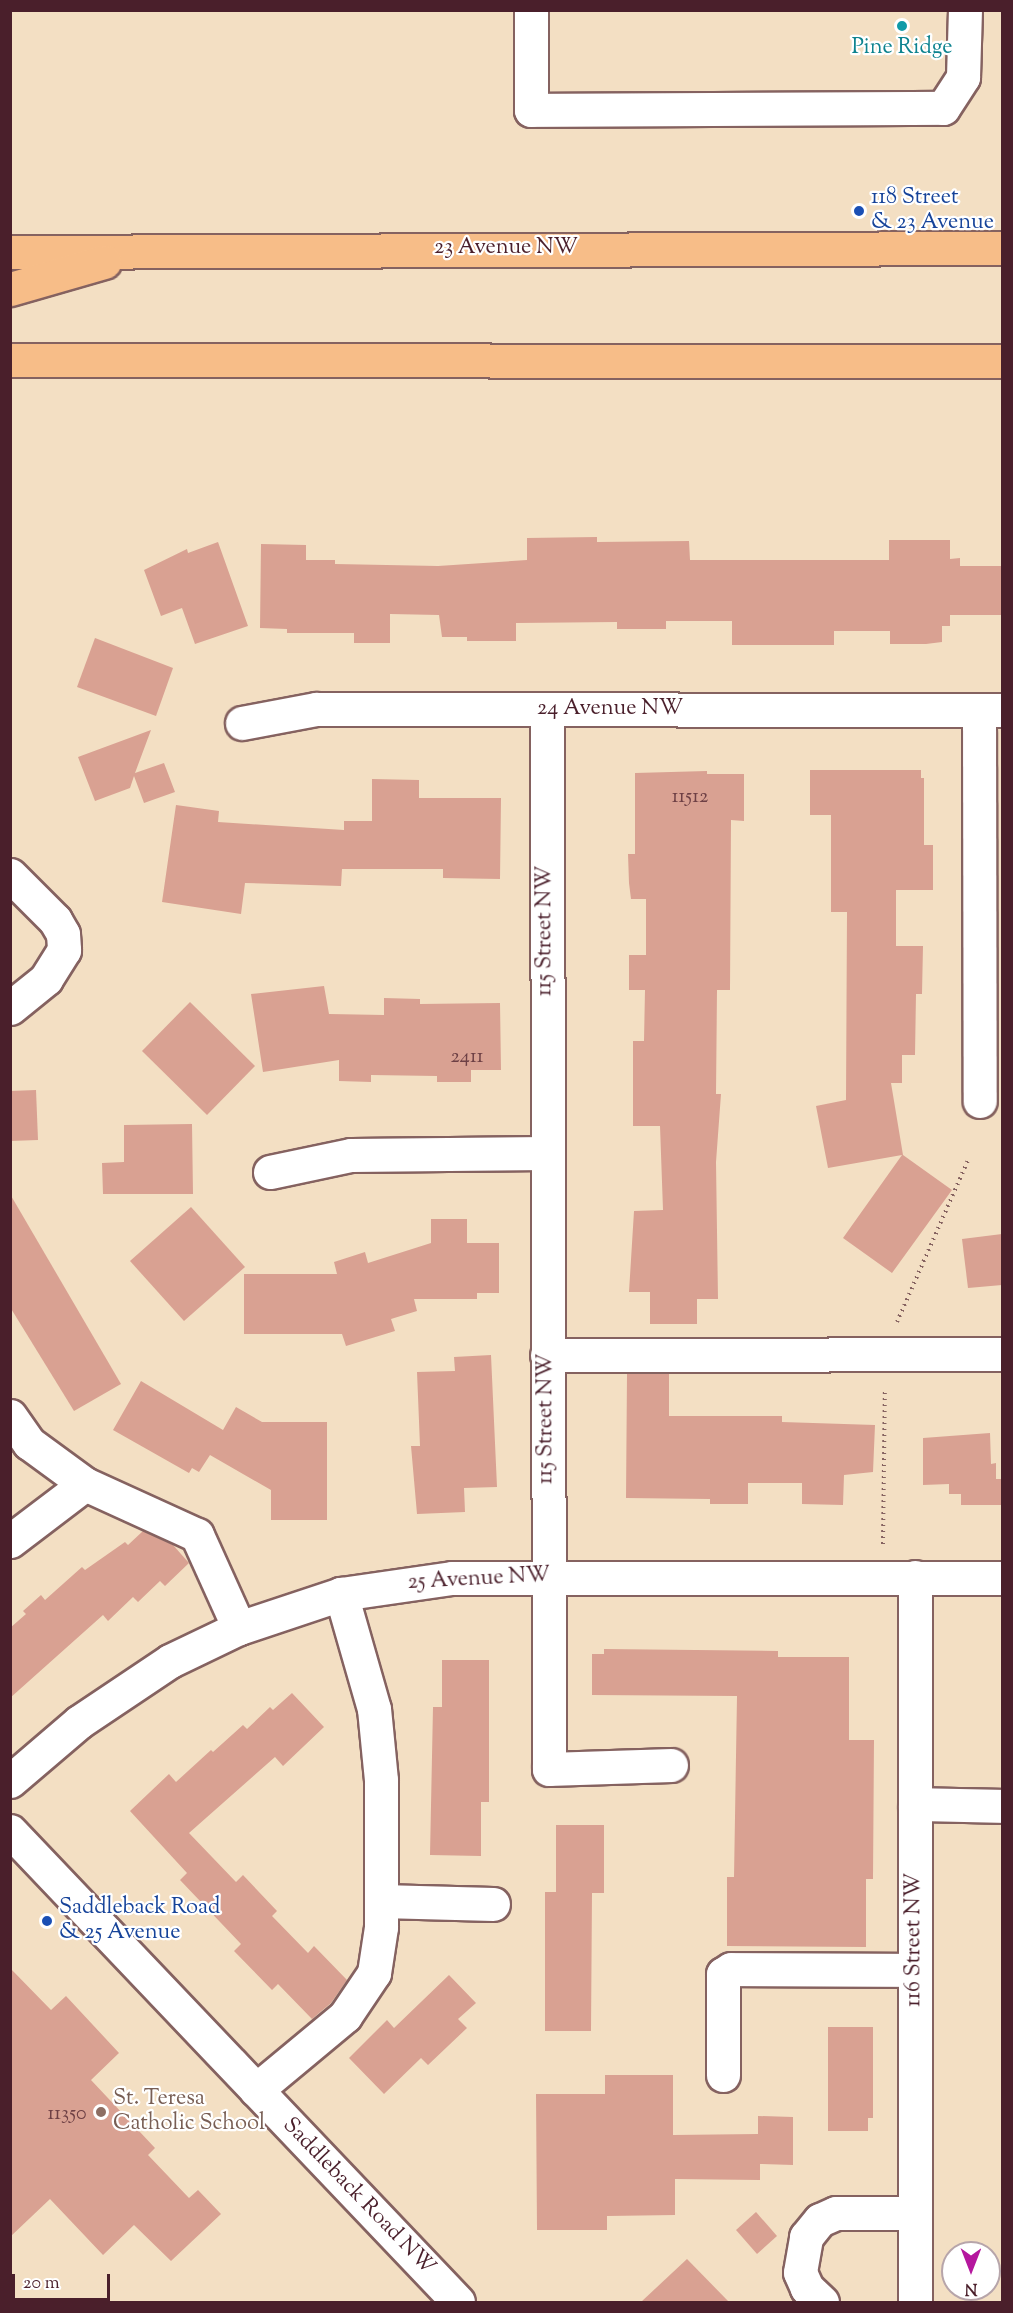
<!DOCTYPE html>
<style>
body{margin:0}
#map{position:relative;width:1013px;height:2313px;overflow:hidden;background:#f3dfc3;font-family:"Sorts Mill Goudy",serif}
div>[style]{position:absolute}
.building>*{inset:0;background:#d9a192}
.path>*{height:4px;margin-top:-2px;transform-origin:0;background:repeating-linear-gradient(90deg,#856260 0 1.5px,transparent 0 6px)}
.roads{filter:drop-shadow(2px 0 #856260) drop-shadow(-2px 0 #856260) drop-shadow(0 2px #856260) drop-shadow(0 -2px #856260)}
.minor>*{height:33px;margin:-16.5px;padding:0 16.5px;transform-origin:16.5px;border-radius:16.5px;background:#fff}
.major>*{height:33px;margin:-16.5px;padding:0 16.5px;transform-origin:16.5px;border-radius:16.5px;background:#f7bd88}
.dots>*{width:16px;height:16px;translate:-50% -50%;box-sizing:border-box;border:3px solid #fff;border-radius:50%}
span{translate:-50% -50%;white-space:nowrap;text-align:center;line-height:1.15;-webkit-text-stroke:4.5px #fff;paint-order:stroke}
.number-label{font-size:20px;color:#6e4045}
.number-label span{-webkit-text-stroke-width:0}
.culture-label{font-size:22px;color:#0d838f}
.transit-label{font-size:22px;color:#164399}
.left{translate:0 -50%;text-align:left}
.street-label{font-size:22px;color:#4a1f2b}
.education-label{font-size:22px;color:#785e54}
.frame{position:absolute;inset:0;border:12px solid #4a1f2b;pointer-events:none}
.north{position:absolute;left:941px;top:2241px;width:60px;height:60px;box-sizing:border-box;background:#fff;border:2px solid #b7a5aa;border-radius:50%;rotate:180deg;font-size:16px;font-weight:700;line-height:24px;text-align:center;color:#4a1f2b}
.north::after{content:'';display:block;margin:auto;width:21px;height:27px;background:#b5179e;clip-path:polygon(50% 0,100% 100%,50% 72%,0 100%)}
.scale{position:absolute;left:12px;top:2274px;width:98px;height:27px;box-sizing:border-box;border:3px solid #4a1f2b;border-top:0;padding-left:8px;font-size:18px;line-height:21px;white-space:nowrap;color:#4a1f2b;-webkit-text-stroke:4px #fff;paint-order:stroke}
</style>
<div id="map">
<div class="building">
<div style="clip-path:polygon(597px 537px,597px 542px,689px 541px,690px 560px,889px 560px,889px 540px,950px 540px,950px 559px,960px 558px,960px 566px,1002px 566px,1002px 615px,950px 615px,950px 626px,942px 626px,942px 642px,926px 644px,890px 644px,890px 631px,834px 631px,834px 645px,732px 645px,732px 621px,666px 621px,666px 629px,617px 629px,617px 622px,516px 623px,516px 641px,467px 641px,467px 637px,442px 637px,439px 615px,390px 614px,390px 643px,354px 643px,354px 633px,287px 633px,287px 629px,260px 628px,261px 544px,306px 545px,306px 560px,335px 560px,335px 564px,438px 566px,527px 560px,527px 538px)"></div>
<div style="clip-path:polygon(218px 542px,248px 626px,195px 644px,182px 608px,161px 616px,144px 570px,187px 549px,188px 553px)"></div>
<div style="clip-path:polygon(95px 638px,173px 668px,156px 716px,77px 687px)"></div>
<div style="clip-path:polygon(151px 730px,135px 773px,164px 763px,175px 792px,144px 803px,134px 776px,130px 788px,95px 801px,78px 757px)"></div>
<div style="clip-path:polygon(810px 770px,921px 770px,921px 778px,924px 778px,924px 845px,933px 845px,933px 890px,896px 890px,896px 946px,923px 946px,922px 994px,916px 994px,915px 1055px,902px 1055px,902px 1083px,891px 1083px,903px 1155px,952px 1190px,892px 1273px,843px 1238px,902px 1155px,828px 1168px,816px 1106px,846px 1100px,847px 912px,831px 912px,831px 815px,810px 815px)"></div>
<div style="clip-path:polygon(707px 771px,707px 774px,744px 774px,744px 821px,731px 820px,730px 990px,717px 990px,716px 1094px,721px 1094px,716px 1162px,718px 1299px,697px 1299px,697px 1324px,650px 1324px,650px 1292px,629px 1292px,634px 1211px,663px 1210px,660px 1126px,633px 1126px,633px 1041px,644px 1041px,645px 990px,629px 990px,629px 955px,646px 955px,646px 899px,631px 899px,629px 883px,628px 854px,635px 854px,635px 773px)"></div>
<div style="clip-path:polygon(372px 779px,419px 780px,419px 798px,501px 798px,500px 879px,443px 878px,443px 869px,342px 869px,341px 886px,245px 883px,241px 914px,162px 902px,176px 805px,219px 811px,218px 822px,344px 830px,344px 821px,372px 821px)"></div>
<div style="clip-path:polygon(324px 986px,329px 1014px,384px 1015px,384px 998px,420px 999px,420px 1004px,500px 1003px,501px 1070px,471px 1070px,471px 1082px,437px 1082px,437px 1076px,371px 1075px,371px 1082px,339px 1081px,339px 1060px,263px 1072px,251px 994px)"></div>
<div style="clip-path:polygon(190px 1002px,255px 1066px,207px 1115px,142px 1051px)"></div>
<div style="clip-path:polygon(36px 1090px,38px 1140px,10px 1141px,10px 1091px)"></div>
<div style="clip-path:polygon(192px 1124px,193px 1194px,103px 1194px,102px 1163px,124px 1162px,124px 1125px)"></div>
<div style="clip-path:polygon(10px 1194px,121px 1384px,74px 1411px,10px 1307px)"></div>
<div style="clip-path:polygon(191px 1207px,245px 1267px,184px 1321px,130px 1261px)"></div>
<div style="clip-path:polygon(431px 1219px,467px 1219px,467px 1243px,499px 1243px,499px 1293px,477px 1293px,477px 1299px,414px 1299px,417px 1311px,391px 1319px,395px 1331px,346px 1346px,342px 1334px,244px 1334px,244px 1274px,337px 1274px,334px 1262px,365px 1252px,368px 1263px,431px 1243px)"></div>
<div style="clip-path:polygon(1002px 1234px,1002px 1285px,968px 1288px,962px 1239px)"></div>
<div style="clip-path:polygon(491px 1355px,497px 1487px,464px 1488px,465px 1512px,417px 1514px,411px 1446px,420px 1446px,417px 1372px,455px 1371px,454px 1357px)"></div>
<div style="clip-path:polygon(669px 1373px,669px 1416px,782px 1416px,782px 1422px,875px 1425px,873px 1472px,844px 1475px,843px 1505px,802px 1504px,802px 1483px,748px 1483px,748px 1504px,710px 1504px,710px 1499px,626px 1498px,627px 1374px)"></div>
<div style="clip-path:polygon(141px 1381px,223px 1430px,236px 1407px,262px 1422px,327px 1422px,327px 1520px,271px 1520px,271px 1490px,210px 1455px,199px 1472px,192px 1468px,189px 1473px,113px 1430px)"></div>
<div style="clip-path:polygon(990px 1433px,991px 1464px,996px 1463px,996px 1479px,1002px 1479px,1002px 1505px,961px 1505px,961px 1494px,949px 1494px,949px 1484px,923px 1485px,923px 1438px)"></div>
<div style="clip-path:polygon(143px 1531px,173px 1545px,189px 1563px,165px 1586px,160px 1581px,138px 1602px,133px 1597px,108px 1621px,103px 1615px,10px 1698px,10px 1628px,26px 1614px,23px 1611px,41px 1595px,45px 1600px,82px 1567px,85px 1570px,125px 1542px,128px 1545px)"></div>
<div style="clip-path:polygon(604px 1649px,778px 1651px,778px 1657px,849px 1657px,849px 1740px,874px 1740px,873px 1879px,866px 1879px,866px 1947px,727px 1946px,727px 1877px,734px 1877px,737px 1696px,592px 1695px,592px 1654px,604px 1654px)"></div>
<div style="clip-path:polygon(442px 1660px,489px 1660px,489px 1802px,481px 1802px,481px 1856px,430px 1855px,433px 1707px,442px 1707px)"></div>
<div style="clip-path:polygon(292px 1693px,324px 1727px,283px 1766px,275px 1757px,189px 1833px,236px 1882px,243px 1875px,277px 1911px,272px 1916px,308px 1953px,314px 1946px,347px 1980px,331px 2003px,312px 2019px,278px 1984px,272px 1990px,234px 1951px,241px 1944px,180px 1880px,187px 1873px,130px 1811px,169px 1774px,176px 1782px,211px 1750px,213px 1752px,243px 1725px,247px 1729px,270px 1707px,273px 1710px)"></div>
<div style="clip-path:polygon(556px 1825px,604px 1825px,604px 1893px,592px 1893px,591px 2031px,545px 2031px,545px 1892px,556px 1892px)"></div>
<div style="clip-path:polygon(10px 1968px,51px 2010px,66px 1996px,119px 2053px,91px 2080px,155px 2148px,148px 2155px,189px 2198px,198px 2190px,221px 2214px,171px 2261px,134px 2225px,103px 2255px,50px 2199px,10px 2237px)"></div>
<div style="clip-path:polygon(449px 1975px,476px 2003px,458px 2019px,467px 2028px,428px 2065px,421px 2058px,384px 2094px,349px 2058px,387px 2020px,394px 2028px)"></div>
<div style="clip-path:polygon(828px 2027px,873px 2027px,873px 2118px,868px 2118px,868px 2131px,828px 2131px)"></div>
<div style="clip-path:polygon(605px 2075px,673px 2075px,673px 2135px,758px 2134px,758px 2116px,793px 2117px,793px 2165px,760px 2164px,760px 2180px,675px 2179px,675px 2215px,607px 2216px,607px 2230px,537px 2230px,536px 2094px,605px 2094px)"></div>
<div style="clip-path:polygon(756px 2212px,777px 2236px,757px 2254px,736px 2230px)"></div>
<div style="clip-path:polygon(687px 2259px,729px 2302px,641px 2302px)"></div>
</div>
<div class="path">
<div style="left:897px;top:1322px;width:179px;rotate:-66.3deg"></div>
<div style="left:883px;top:1544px;width:156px;rotate:-89.3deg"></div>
</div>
<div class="roads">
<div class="minor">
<div style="left:531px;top:10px;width:100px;rotate:90deg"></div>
<div style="left:531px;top:110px;width:412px;rotate:-0.3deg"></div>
<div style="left:943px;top:108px;width:37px;rotate:-57deg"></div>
<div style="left:963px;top:77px;width:67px;rotate:-88.3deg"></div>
<div style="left:547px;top:710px;width:1059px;rotate:89.89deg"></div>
<div style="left:549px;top:1769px;width:122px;rotate:-1.9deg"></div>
<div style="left:979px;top:710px;width:391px;rotate:89.9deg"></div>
<div style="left:242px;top:723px;width:75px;rotate:-10.7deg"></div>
<div style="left:316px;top:709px;width:686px;rotate:0.08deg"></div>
<div style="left:10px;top:875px;width:64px;rotate:45deg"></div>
<div style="left:55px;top:920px;width:16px;rotate:60deg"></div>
<div style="left:63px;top:934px;width:16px;rotate:86deg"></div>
<div style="left:64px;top:950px;width:34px;rotate:122deg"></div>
<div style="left:46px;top:979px;width:46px;rotate:141.1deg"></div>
<div style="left:270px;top:1172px;width:83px;rotate:-11.9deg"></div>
<div style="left:351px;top:1155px;width:195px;rotate:-0.6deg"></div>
<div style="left:547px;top:1355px;width:455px;rotate:-0.1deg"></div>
<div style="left:10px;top:1416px;width:33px;rotate:55deg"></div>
<div style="left:29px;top:1443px;width:69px;rotate:36.2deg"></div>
<div style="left:85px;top:1484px;width:123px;rotate:24.5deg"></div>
<div style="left:197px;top:1535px;width:102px;rotate:65.7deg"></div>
<div style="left:10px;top:1541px;width:94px;rotate:-37.2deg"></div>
<div style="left:915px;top:1577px;width:725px;rotate:90deg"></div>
<div style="left:10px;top:1781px;width:91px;rotate:-40.5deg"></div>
<div style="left:79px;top:1722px;width:110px;rotate:-33.8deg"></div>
<div style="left:170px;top:1661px;width:76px;rotate:-25.6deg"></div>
<div style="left:239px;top:1628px;width:108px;rotate:-18.4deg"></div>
<div style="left:341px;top:1594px;width:112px;rotate:-8.2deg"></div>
<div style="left:452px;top:1578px;width:550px"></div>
<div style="left:915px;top:1804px;width:87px;rotate:1.3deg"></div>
<div style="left:10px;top:1831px;width:650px;rotate:46.43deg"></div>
<div style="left:381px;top:1901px;width:112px;rotate:1.5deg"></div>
<div style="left:723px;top:2075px;width:101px;rotate:-90deg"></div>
<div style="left:723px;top:1974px;width:9px;rotate:-32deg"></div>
<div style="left:731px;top:1969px;width:184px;rotate:0.3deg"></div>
<div style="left:256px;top:2090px;width:116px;rotate:-39.7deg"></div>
<div style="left:345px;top:2016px;width:52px;rotate:-56deg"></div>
<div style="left:374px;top:1973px;width:47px;rotate:-81.3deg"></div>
<div style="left:381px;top:1927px;width:147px;rotate:-90deg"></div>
<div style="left:381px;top:1780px;width:71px;rotate:-95.6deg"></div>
<div style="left:374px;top:1709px;width:120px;rotate:-106deg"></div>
<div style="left:822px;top:2302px;width:21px;rotate:-137deg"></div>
<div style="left:807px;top:2288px;width:17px;rotate:-114deg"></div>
<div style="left:800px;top:2272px;width:36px;rotate:-80deg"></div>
<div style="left:806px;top:2237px;width:22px;rotate:-51deg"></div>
<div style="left:820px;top:2220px;width:17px;rotate:-24deg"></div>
<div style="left:836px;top:2213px;width:78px"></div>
</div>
<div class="major">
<div style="left:10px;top:252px;width:992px;rotate:-0.23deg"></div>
<div style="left:10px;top:289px;width:98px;rotate:-16deg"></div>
<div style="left:10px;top:360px;width:992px;rotate:0.06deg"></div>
</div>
</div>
<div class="dots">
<div style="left:902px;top:26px;background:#0f9aa8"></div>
<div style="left:859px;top:211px;background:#1a4fb4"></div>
<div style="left:47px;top:1921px;background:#1a4fb4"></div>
<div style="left:101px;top:2112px;background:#8d6e63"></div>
</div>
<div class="number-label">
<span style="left:690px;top:797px">11512</span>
<span style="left:467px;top:1057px">2411</span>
<span style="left:67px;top:2114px">11350</span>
</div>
<div class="culture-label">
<span style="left:902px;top:49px">Pine Ridge</span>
</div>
<div class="transit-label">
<span class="left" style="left:871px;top:211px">118 Street<br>&amp; 23 Avenue</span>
<span class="left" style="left:59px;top:1921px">Saddleback Road<br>&amp; 25 Avenue</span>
</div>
<div class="street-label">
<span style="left:506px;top:249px">23 Avenue NW</span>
<span style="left:610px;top:710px">24 Avenue NW</span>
<span style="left:546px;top:931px;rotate:-90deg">115 Street NW</span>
<span style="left:547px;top:1419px;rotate:-90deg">115 Street NW</span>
<span style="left:479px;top:1580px;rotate:-3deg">25 Avenue NW</span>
<span style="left:915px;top:1940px;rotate:-90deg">116 Street NW</span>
<span style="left:358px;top:2197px;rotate:46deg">Saddleback Road NW</span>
</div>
<div class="education-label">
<span class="left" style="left:113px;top:2112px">St. Teresa<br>Catholic School</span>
</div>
<div class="frame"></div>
<div class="north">N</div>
<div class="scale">20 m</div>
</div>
